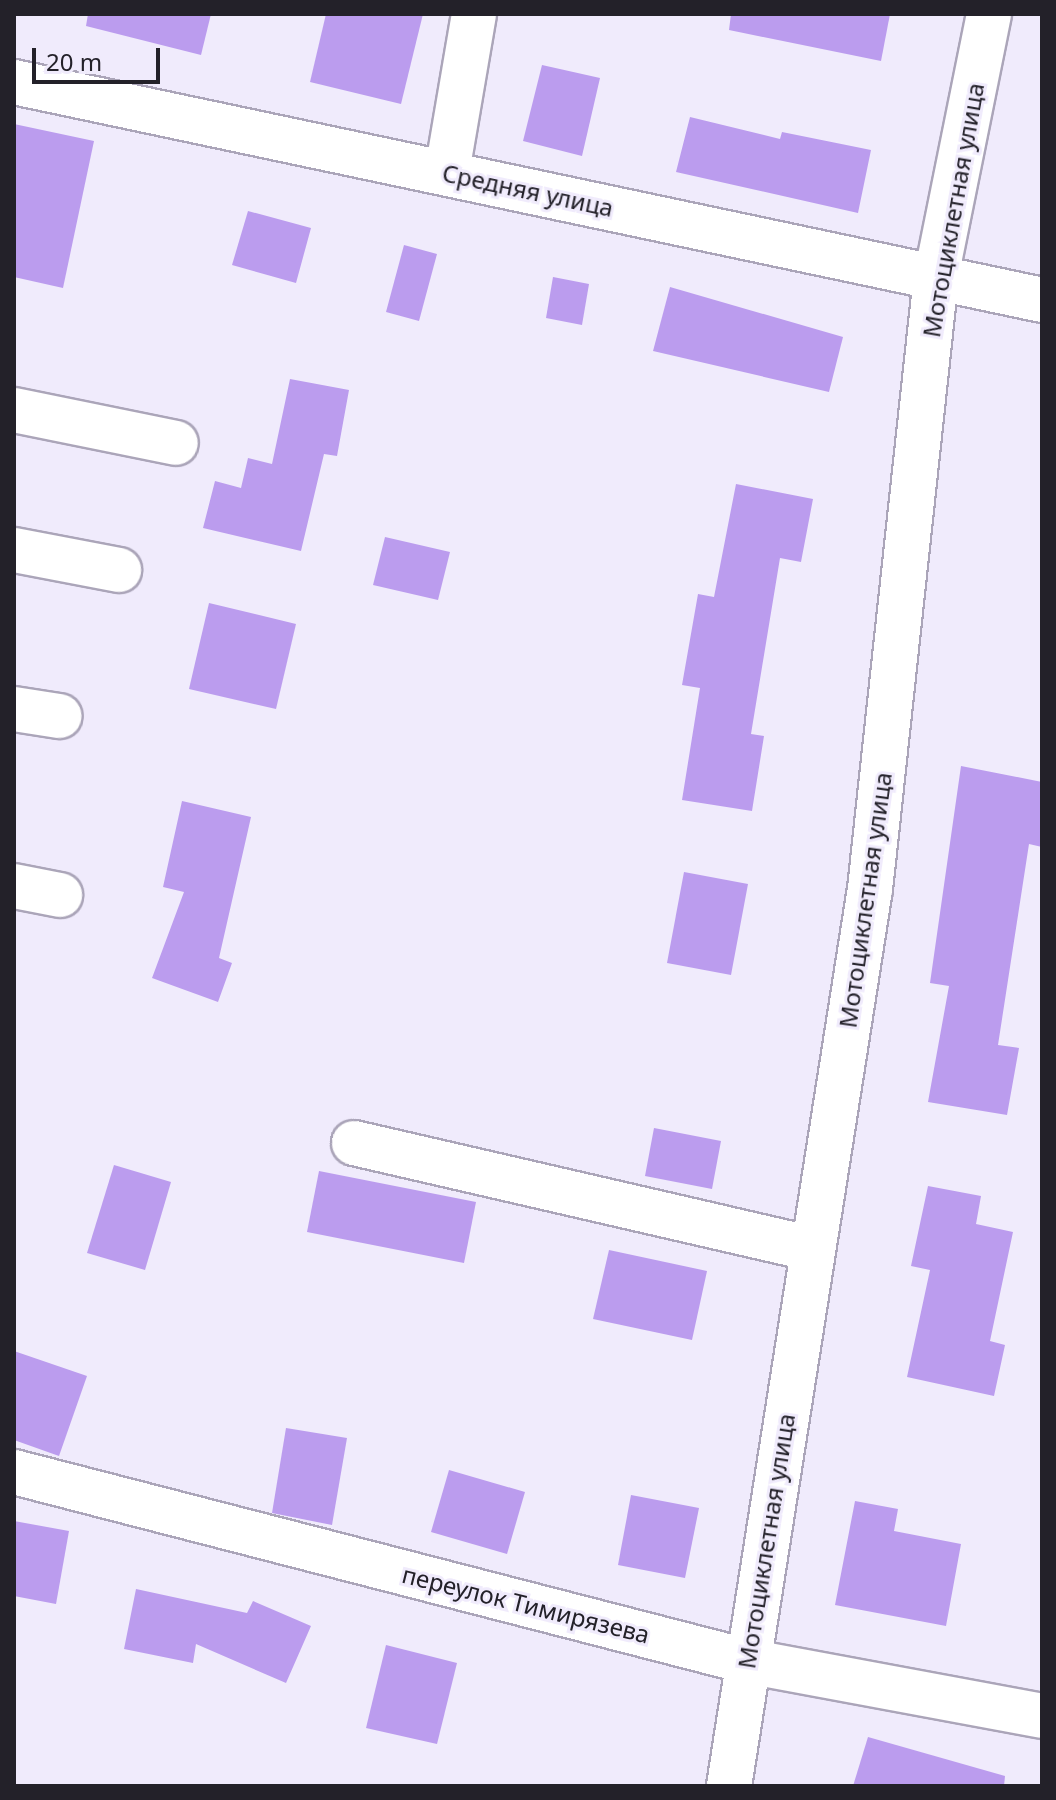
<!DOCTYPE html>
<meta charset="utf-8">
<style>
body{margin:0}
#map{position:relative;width:1056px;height:1800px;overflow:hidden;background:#f0ebfc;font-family:"Noto Sans",sans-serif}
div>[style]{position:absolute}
.building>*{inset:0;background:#bb9cee}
.roads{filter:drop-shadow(2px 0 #aba5b9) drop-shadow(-2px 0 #aba5b9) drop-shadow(0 2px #aba5b9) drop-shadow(0 -2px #aba5b9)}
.minor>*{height:44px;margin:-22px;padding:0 22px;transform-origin:22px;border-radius:22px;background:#fff}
span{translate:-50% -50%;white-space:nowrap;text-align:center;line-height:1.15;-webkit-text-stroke:6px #f0ebfc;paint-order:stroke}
.street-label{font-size:24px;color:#232129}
.frame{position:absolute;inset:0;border:16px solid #232129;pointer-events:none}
.scale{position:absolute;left:32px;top:48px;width:128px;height:36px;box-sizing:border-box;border:4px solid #232129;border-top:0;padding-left:10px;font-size:24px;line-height:28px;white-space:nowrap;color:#232129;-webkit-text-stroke:6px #f0ebfc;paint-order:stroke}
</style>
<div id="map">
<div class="building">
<div style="clip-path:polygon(88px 14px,211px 14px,201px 55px,86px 26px)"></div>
<div style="clip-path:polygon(326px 14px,423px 14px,401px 104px,310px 82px)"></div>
<div style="clip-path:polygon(731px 14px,890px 14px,881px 61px,729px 30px)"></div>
<div style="clip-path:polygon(542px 65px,600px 78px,582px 156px,523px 141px)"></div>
<div style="clip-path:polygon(690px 117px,780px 139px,782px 132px,871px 150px,858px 213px,676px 172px)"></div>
<div style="clip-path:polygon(14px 124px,94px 141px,63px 288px,14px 277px)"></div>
<div style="clip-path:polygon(248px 211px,311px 228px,296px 283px,232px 265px)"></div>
<div style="clip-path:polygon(404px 245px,437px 254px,419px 321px,386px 312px)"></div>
<div style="clip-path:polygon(553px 277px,589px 284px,582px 325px,546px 318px)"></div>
<div style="clip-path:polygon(670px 287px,843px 337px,829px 392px,653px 351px)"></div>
<div style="clip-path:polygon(290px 379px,349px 390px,337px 456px,324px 454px,301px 551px,203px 528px,215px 481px,241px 488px,248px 458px,272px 464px)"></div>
<div style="clip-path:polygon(736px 484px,813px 499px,801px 562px,780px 558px,751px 734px,764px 736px,752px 811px,682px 800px,700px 688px,682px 685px,698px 594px,714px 597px)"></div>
<div style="clip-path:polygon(385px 537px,450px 552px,438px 600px,373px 585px)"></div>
<div style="clip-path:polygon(209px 603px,296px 624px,276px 709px,189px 689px)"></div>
<div style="clip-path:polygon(961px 766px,1042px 782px,1042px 847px,1029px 844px,998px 1045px,1019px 1048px,1007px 1115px,928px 1102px,949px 986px,930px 983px)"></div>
<div style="clip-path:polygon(182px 801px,251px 817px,219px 958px,232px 963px,218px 1002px,152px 978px,184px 892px,163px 887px)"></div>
<div style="clip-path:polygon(684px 872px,748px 884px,731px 975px,667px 963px)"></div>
<div style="clip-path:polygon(654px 1128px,721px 1141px,712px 1189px,645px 1176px)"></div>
<div style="clip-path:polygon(114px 1165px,171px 1182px,145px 1270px,87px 1253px)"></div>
<div style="clip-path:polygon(319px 1171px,476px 1202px,464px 1263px,307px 1232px)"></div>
<div style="clip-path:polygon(928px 1186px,981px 1196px,976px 1224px,1013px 1232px,990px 1341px,1005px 1345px,994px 1396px,907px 1377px,930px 1270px,911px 1266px)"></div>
<div style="clip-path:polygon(609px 1250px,707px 1271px,692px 1340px,593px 1319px)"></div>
<div style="clip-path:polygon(14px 1351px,87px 1376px,59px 1456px,14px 1440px)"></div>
<div style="clip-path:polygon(286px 1428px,347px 1438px,332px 1525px,272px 1513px)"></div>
<div style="clip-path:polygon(449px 1470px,525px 1492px,507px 1554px,431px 1532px)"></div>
<div style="clip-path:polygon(631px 1495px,699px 1508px,685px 1578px,618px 1565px)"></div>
<div style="clip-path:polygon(855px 1501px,898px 1509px,894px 1531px,961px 1544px,946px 1626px,835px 1605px)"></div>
<div style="clip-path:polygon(14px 1521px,69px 1531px,56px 1604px,14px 1596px)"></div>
<div style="clip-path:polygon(136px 1589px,247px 1613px,253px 1601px,311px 1626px,286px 1683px,196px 1644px,193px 1663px,124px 1649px)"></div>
<div style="clip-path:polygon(386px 1645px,457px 1663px,437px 1744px,366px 1728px)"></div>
<div style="clip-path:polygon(868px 1737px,1005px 1776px,1004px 1786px,853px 1786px)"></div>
</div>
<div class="roads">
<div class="minor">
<div style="left:14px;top:82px;width:1051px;rotate:11.97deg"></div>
<div style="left:447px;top:172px;width:160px;rotate:-80.3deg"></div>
<div style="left:14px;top:410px;width:165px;rotate:11.5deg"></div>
<div style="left:14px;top:550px;width:107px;rotate:10.8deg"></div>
<div style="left:14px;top:709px;width:46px;rotate:8.8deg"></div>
<div style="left:14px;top:886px;width:47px;rotate:11.1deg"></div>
<div style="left:354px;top:1143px;width:470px;rotate:13deg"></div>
<div style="left:14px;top:1472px;width:756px;rotate:14.48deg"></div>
<div style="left:746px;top:1661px;width:301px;rotate:10.5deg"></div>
<div style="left:729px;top:1786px;width:908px;rotate:-81.07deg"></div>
<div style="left:870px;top:889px;width:616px;rotate:-83.84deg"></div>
<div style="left:936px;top:277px;width:268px;rotate:-78.6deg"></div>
</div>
</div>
<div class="street-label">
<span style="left:528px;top:190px;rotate:12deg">Средняя улица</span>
<span style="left:953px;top:210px;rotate:-80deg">Мотоциклетная улица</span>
<span style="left:865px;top:900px;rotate:-82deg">Мотоциклетная улица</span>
<span style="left:766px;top:1541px;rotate:-81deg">Мотоциклетная улица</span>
<span style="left:526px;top:1604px;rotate:14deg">переулок Тимирязева</span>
</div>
<div class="frame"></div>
<div class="scale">20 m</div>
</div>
